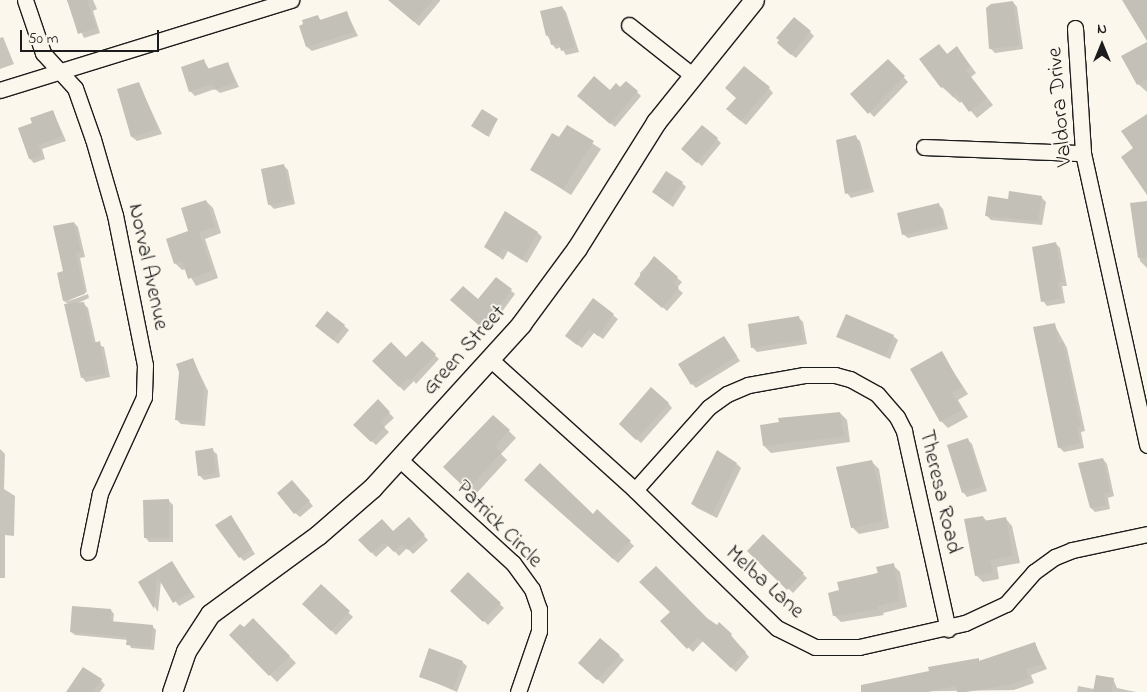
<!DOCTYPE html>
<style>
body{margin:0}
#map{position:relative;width:1147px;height:692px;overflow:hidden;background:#fbf7ec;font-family:"Indie Flower",sans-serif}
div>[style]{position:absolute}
.shadow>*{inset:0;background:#0003}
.building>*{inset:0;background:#c3c0b8}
.roads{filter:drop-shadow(1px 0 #1c1c1c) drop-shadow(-1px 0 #1c1c1c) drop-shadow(0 1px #1c1c1c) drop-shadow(0 -1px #1c1c1c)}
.minor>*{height:15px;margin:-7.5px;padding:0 7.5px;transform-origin:7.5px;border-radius:7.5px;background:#fbf7ec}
.tertiary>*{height:19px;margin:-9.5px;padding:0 9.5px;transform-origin:9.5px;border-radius:9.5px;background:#fbf7ec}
span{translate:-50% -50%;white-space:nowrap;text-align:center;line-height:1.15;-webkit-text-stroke:4px #fbf7ec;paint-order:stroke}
.street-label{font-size:22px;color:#1c1c1c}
.north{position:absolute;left:1077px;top:20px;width:50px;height:50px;-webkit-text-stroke:4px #fbf7ec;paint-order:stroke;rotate:0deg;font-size:14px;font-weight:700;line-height:20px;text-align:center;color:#1c1c1c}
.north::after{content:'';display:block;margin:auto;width:18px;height:22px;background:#1c1c1c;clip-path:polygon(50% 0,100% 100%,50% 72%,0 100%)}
.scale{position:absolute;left:20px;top:30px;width:139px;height:22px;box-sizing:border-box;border:2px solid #1c1c1c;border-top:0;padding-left:6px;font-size:15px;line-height:18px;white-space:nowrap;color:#1c1c1c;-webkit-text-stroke:4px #fbf7ec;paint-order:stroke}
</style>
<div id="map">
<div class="shadow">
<div style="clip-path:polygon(67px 0,93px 0,97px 9px,93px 11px,100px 33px,84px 38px)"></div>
<div style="clip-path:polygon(400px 0,440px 0,440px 1px,419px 26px,400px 9px)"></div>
<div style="clip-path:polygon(1013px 2px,1017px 7px,1023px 49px,995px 53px,990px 48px)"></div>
<div style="clip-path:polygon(562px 7px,566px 12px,579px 52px,566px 55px,561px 47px,556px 49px,552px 44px,547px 35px)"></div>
<div style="clip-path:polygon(347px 13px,358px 36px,312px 51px,307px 47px,301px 26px,317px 17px,322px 21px)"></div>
<div style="clip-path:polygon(810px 32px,814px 36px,796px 58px,783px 48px,781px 41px)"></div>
<div style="clip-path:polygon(3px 37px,14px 64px,0 69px,0 38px)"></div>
<div style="clip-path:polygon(1147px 44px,1147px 92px,1138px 84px,1123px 57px)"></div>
<div style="clip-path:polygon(939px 45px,948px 55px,957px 47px,976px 73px,971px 77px,993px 105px,977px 118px,962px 101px,960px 103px,942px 87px)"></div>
<div style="clip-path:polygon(888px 60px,908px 82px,874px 117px,852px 94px)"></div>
<div style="clip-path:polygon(204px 61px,209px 69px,228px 63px,239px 87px,220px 93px,215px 89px,195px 96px,190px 91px)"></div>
<div style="clip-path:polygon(139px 84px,162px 134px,137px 141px,132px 137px,119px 90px)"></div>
<div style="clip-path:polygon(769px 88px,773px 93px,746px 125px,732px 114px,738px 98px)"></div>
<div style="clip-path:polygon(620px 89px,637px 92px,641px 96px,615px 127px,583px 100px)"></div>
<div style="clip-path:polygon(53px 111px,66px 141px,42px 149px,45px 159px,34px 163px,30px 159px,34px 124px)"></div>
<div style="clip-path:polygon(497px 120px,489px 137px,474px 127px)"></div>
<div style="clip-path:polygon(567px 127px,601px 149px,571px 195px,532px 170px)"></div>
<div style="clip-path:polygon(855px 137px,860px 141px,874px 192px,851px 198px,847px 193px)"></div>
<div style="clip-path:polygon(717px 139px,721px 143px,702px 166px,687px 153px)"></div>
<div style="clip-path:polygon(284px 166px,288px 170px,295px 204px,274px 209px,269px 204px)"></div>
<div style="clip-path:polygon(682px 183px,686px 187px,673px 207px,658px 196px)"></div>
<div style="clip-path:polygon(1041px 197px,1046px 202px,1042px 225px,991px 220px,986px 215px,1009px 200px)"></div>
<div style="clip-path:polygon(206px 201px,213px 208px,221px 233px,205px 239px,218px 278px,196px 286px,186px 269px,182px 270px,175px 263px)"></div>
<div style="clip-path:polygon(1147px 202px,1147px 268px,1140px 261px,1132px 204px)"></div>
<div style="clip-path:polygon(939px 205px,943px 209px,948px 229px,908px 238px,903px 234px)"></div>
<div style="clip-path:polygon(74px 223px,78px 227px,85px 257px,80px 258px,87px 292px,66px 302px,88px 294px,89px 298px,76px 304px,83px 303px,88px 308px,96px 344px,104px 347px,110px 377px,86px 382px,82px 377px,68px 304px,64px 301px,64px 272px)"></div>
<div style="clip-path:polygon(538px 233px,542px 237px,527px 263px,508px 251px,503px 260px,486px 247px)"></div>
<div style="clip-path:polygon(1056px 244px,1060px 248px,1067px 286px,1062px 286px,1065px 303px,1047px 306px,1043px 301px)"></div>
<div style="clip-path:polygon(654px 258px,682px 282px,677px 288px,683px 293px,667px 311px,640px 288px,640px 273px)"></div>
<div style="clip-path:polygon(496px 278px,515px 294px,488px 331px,456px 304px,478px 301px)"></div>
<div style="clip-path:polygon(593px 300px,618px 319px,603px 339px,594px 333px,582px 348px,571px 340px)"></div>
<div style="clip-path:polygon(328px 312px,349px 330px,338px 344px,321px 330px)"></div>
<div style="clip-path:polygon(799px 318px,803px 322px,807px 344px,757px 352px,752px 347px)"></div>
<div style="clip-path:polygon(1054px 324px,1067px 348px,1085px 431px,1081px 432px,1084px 448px,1064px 452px,1059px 447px)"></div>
<div style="clip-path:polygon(893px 336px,898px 340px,890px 359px,838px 337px)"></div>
<div style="clip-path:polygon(724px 337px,740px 361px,696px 388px,692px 384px)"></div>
<div style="clip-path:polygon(422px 343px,439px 359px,416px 384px,414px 381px,404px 391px,374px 361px,407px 359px)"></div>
<div style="clip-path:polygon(941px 353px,968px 394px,958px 400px,968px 417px,948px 428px,941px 421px)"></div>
<div style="clip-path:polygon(193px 360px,208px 391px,205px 426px,181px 424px,177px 420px)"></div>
<div style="clip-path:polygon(378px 401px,394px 418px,384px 427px,389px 432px,376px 445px,355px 425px)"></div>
<div style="clip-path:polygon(668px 403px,672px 408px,641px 443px,625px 429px)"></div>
<div style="clip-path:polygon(840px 413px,847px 420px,850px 442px,771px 453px,764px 446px)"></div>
<div style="clip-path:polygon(493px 416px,516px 438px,501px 454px,507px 460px,474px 496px,445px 467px)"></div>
<div style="clip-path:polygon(967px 439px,972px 444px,987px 491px,967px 497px,963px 492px)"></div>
<div style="clip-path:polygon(0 449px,5px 454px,4px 489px,15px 496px,14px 536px,5px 535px,5px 578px,0 578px)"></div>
<div style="clip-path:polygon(212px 450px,217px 454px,220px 477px,204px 480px,199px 475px)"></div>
<div style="clip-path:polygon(1103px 459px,1107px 464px,1114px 496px,1108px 498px,1110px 509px,1095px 512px,1091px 508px,1079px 464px)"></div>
<div style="clip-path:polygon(872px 462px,879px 469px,889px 528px,859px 534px,852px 527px)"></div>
<div style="clip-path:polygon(737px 464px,741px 468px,717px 518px,697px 508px,692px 504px)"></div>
<div style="clip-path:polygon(530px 485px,593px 516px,597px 511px,634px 546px,618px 563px)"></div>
<div style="clip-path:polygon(296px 486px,313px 506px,300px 517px,295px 513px)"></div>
<div style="clip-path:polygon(169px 501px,173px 505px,173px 542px,149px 542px,145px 537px)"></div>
<div style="clip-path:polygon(231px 517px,255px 554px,244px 561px,240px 557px)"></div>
<div style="clip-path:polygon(983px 517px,988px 522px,1006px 519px,1012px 526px,1020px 563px,997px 567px,999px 579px,983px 582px,976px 575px)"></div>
<div style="clip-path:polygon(408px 519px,428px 540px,413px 554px,407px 548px,399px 556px,389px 545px,376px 557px,360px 540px,393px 532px)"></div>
<div style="clip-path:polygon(763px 536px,807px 578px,793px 593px,748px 551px)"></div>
<div style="clip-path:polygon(171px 562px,195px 597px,179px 606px,161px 581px,158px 612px,139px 582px)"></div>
<div style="clip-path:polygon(893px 565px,900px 572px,907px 607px,883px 613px,884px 615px,841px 622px,834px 615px,841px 591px)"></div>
<div style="clip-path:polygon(468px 574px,504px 608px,488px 625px,452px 590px)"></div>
<div style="clip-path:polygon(321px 586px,353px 617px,336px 635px,304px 604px)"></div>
<div style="clip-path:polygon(111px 610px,114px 614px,113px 623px,152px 626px,156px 630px,154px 650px,131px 648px,128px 640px,75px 635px,71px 632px)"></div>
<div style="clip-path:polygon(672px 612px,706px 619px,731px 635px,749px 657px,736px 672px,703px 641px,693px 652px,662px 621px)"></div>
<div style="clip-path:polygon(253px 620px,296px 663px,277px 682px,231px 635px,244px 629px)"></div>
<div style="clip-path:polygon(600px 639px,624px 660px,603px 684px,584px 667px)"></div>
<div style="clip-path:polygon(1035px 644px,1047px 669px,1031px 675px,1034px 683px,1014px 690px,876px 692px)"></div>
<div style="clip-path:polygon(462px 662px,467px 666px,457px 692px,420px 676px)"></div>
<div style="clip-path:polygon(1113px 679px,1117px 688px,1136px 692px,1077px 692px,1078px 686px,1094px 689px)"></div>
<div style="clip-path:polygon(101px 680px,105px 685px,100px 692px,72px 692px)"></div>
</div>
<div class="building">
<div style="clip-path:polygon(67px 0,87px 0,96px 28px,78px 34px)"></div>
<div style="clip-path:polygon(388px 0,433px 0,414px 22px)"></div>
<div style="clip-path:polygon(1122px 0,1147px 0,1147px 41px)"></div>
<div style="clip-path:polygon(1013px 1px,1019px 45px,989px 49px,986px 8px,991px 4px)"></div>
<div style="clip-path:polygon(562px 6px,575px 47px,561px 51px,559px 43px,551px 45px,549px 35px,546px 36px,540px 11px)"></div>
<div style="clip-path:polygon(347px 11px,354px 32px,306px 47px,299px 26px,303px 24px,302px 20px,318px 15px,320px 20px)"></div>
<div style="clip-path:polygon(794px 17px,811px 31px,791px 55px,777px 43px,779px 40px,776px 38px)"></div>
<div style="clip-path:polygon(1147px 42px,1147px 79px,1137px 85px,1121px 56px)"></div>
<div style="clip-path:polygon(939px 44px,947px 54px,957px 46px,970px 66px,965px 69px,987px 98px,969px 112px,956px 94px,953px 97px,944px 86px,941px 88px,919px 59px)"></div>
<div style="clip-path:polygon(204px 59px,207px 69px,228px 62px,235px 82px,214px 90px,212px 84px,189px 92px,181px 67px)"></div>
<div style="clip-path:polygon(888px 59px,905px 76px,868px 114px,850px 94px)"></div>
<div style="clip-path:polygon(744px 66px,770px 87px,741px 121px,726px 109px,736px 98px,725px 88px)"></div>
<div style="clip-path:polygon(594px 76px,610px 90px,616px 83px,620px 87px,626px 81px,638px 91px,610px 124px,577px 96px)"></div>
<div style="clip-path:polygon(139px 82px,158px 129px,131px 137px,117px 89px)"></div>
<div style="clip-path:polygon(482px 109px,498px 119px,487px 136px,471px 126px)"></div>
<div style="clip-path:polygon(53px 110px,62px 136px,38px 145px,42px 155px,29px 159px,18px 128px,32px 123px,30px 118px)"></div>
<div style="clip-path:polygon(1147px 114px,1147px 195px,1121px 157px,1133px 148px,1121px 131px)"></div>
<div style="clip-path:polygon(567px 125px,594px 141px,563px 189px,530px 170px,552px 133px,559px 137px)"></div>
<div style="clip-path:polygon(702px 125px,718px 138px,697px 163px,681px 149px)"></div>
<div style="clip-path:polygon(856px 135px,871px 188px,845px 194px,836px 140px)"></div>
<div style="clip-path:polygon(284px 164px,291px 200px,268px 205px,261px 169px)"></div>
<div style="clip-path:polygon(666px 171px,683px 182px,668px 203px,652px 192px)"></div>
<div style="clip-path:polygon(1009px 191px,1042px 196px,1038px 221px,985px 216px,988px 196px,1008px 199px)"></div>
<div style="clip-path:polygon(206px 200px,215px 227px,199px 232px,212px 271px,188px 279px,182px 261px,174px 264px,166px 239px,188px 231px,181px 208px)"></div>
<div style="clip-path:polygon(1147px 201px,1147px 257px,1138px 258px,1130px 203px)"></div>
<div style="clip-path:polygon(939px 203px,944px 225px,902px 235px,897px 213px)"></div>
<div style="clip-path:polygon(505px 211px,538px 232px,522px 260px,504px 248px,498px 256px,484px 247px)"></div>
<div style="clip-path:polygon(74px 222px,81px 252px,76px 253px,85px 294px,63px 301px,57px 273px,63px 271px,53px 226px)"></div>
<div style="clip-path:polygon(1056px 242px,1063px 282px,1058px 282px,1061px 298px,1041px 302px,1032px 247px)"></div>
<div style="clip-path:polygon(654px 256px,678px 277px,673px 283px,679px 288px,662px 308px,634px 284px)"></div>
<div style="clip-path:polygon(496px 277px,512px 289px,483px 329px,450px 300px,463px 286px,478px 299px)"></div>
<div style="clip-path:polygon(593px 298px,614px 314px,598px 336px,589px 329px,577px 345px,565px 336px)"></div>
<div style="clip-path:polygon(84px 302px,93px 343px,100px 341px,106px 373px,81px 378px,64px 304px)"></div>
<div style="clip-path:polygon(327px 311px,345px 325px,333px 340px,315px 326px)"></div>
<div style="clip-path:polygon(846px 314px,894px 335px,885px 356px,836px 337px)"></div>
<div style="clip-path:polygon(799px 316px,803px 340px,751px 348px,748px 324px)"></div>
<div style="clip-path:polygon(1055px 323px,1059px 343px,1063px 342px,1081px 427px,1077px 427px,1080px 443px,1058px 448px,1033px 327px)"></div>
<div style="clip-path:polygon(724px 336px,737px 356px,691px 385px,678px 364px)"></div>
<div style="clip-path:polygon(422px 341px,436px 354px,411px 380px,408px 378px,399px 387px,372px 361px,391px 342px,406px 357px)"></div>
<div style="clip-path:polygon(942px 351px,962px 387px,952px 393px,962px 410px,940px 422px,910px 369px)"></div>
<div style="clip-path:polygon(193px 358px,204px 386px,201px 422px,175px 420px,179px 372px,176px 364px)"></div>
<div style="clip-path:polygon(651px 387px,669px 403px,636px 440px,619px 424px)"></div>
<div style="clip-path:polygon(378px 399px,390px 412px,380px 422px,385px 427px,371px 442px,353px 425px)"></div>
<div style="clip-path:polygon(840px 412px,844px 436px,763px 446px,760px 425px,779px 422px,778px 418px)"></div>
<div style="clip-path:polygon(493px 415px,510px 430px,495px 446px,501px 453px,467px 490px,443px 467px)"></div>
<div style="clip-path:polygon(968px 438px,983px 486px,962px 493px,947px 445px)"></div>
<div style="clip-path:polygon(213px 448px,216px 473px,198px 476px,195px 451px)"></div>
<div style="clip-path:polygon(717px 450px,737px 463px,712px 514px,691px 504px)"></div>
<div style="clip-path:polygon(1103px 458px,1110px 492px,1104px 493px,1106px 505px,1090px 508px,1078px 463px)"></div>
<div style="clip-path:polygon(872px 460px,881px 496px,883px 521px,851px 528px,836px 467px)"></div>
<div style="clip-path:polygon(540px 463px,593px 514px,597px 509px,631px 541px,613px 559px,524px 480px)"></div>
<div style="clip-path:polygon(292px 480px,310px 501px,294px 514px,277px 493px)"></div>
<div style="clip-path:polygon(169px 499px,169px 538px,144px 538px,143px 500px)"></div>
<div style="clip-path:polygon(231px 515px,252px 549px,239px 558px,215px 525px)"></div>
<div style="clip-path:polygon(983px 516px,984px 521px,1006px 517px,1013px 556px,990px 560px,993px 572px,975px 576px,964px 519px)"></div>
<div style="clip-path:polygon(409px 517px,425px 535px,408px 550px,402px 544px,394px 552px,384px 542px,371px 553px,358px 540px,382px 519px,393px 531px)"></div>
<div style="clip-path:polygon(763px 534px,804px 573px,787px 590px,747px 551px)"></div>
<div style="clip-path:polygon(172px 561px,191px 592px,173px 603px,157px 576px,154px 609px,138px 582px)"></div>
<div style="clip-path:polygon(894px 563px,900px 601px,877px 606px,878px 609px,833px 616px,828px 593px,839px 590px,837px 582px,878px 573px,876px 567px)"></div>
<div style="clip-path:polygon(656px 566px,707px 618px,717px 625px,719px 622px,732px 634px,730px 636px,746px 652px,731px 668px,698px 637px,687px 649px,660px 621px,670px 612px,639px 582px)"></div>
<div style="clip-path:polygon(468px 572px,501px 603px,483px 622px,450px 591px)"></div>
<div style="clip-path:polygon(321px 584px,350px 611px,331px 631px,302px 604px)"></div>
<div style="clip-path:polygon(72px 606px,111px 609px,110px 621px,153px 625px,151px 647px,126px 645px,127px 637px,70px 632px)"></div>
<div style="clip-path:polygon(253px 618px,290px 656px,269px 676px,229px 635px,240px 624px,244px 627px)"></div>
<div style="clip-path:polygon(600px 638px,620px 655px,597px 680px,578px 663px)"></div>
<div style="clip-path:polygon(1035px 642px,1043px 664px,1026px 669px,1029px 678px,1008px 685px,966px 692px,957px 692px,956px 686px,928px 692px,861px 692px,861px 685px,929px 671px,928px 667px,979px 658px,979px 661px)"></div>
<div style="clip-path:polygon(429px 648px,463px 661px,453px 689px,419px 677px)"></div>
<div style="clip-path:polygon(83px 667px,102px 679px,93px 692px,66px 692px)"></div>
<div style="clip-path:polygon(1096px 675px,1114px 678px,1111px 692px,1093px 692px)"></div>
</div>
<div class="roads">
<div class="minor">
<div style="left:25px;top:0;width:56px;rotate:71.2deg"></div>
<div style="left:43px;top:53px;width:47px;rotate:47.6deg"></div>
<div style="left:75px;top:88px;width:54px;rotate:70.6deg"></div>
<div style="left:93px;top:139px;width:79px;rotate:73.9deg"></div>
<div style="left:115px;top:215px;width:153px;rotate:78.7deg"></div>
<div style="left:145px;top:365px;width:32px;rotate:92deg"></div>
<div style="left:144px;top:397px;width:106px;rotate:114.6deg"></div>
<div style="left:100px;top:493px;width:60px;rotate:101.5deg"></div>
<div style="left:629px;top:25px;width:80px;rotate:38.4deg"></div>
<div style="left:1075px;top:28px;width:125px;rotate:86.3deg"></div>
<div style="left:1083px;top:153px;width:299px;rotate:77.6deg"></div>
<div style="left:0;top:90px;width:305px;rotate:-17.2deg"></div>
<div style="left:924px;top:147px;width:159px;rotate:2.2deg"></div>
<div style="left:490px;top:359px;width:195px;rotate:42.1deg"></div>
<div style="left:635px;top:490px;width:198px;rotate:44.2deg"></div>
<div style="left:777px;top:628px;width:42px;rotate:26.6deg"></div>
<div style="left:815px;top:647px;width:44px"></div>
<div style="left:859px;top:647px;width:109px;rotate:-12.8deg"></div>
<div style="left:965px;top:623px;width:45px;rotate:-24.9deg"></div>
<div style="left:1006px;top:604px;width:43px;rotate:-48.8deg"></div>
<div style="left:1034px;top:572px;width:26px;rotate:-36deg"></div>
<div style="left:1055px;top:557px;width:18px;rotate:-22deg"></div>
<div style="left:1072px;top:550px;width:77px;rotate:-12deg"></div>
<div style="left:399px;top:459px;width:154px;rotate:42.4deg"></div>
<div style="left:513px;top:563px;width:32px;rotate:54deg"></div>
<div style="left:532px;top:589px;width:21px;rotate:71deg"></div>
<div style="left:539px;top:609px;width:22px;rotate:90deg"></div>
<div style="left:539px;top:631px;width:65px;rotate:109deg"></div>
<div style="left:635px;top:490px;width:111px;rotate:-48.3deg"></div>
<div style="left:709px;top:407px;width:22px;rotate:-36deg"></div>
<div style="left:727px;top:394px;width:23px;rotate:-23deg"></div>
<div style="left:748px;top:385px;width:57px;rotate:-10.1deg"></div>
<div style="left:804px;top:375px;width:31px"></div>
<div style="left:835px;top:375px;width:16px;rotate:15deg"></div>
<div style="left:850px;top:379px;width:31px;rotate:29deg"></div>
<div style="left:877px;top:394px;width:30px;rotate:49deg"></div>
<div style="left:897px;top:417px;width:16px;rotate:63deg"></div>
<div style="left:904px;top:431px;width:203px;rotate:77.5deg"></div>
</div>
<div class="tertiary">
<div style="left:172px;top:692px;width:43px;rotate:-71.1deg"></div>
<div style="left:186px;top:651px;width:44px;rotate:-57deg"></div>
<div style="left:210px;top:614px;width:134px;rotate:-36.2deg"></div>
<div style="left:318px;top:535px;width:72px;rotate:-41deg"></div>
<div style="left:372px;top:488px;width:222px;rotate:-47.7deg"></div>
<div style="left:521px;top:324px;width:94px;rotate:-53.6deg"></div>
<div style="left:577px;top:248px;width:149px;rotate:-57.9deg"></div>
<div style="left:656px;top:122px;width:156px;rotate:-51.2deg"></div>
</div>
</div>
<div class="street-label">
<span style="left:1061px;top:107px;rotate:-95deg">Valdora Drive</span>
<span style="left:147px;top:267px;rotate:78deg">Norval Avenue</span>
<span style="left:465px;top:351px;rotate:-48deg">Green Street</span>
<span style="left:939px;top:492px;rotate:77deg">Theresa Road</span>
<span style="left:498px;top:525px;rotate:45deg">Patrick Circle</span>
<span style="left:764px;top:583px;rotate:42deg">Melba Lane</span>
</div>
<div class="north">N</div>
<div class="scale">50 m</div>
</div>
